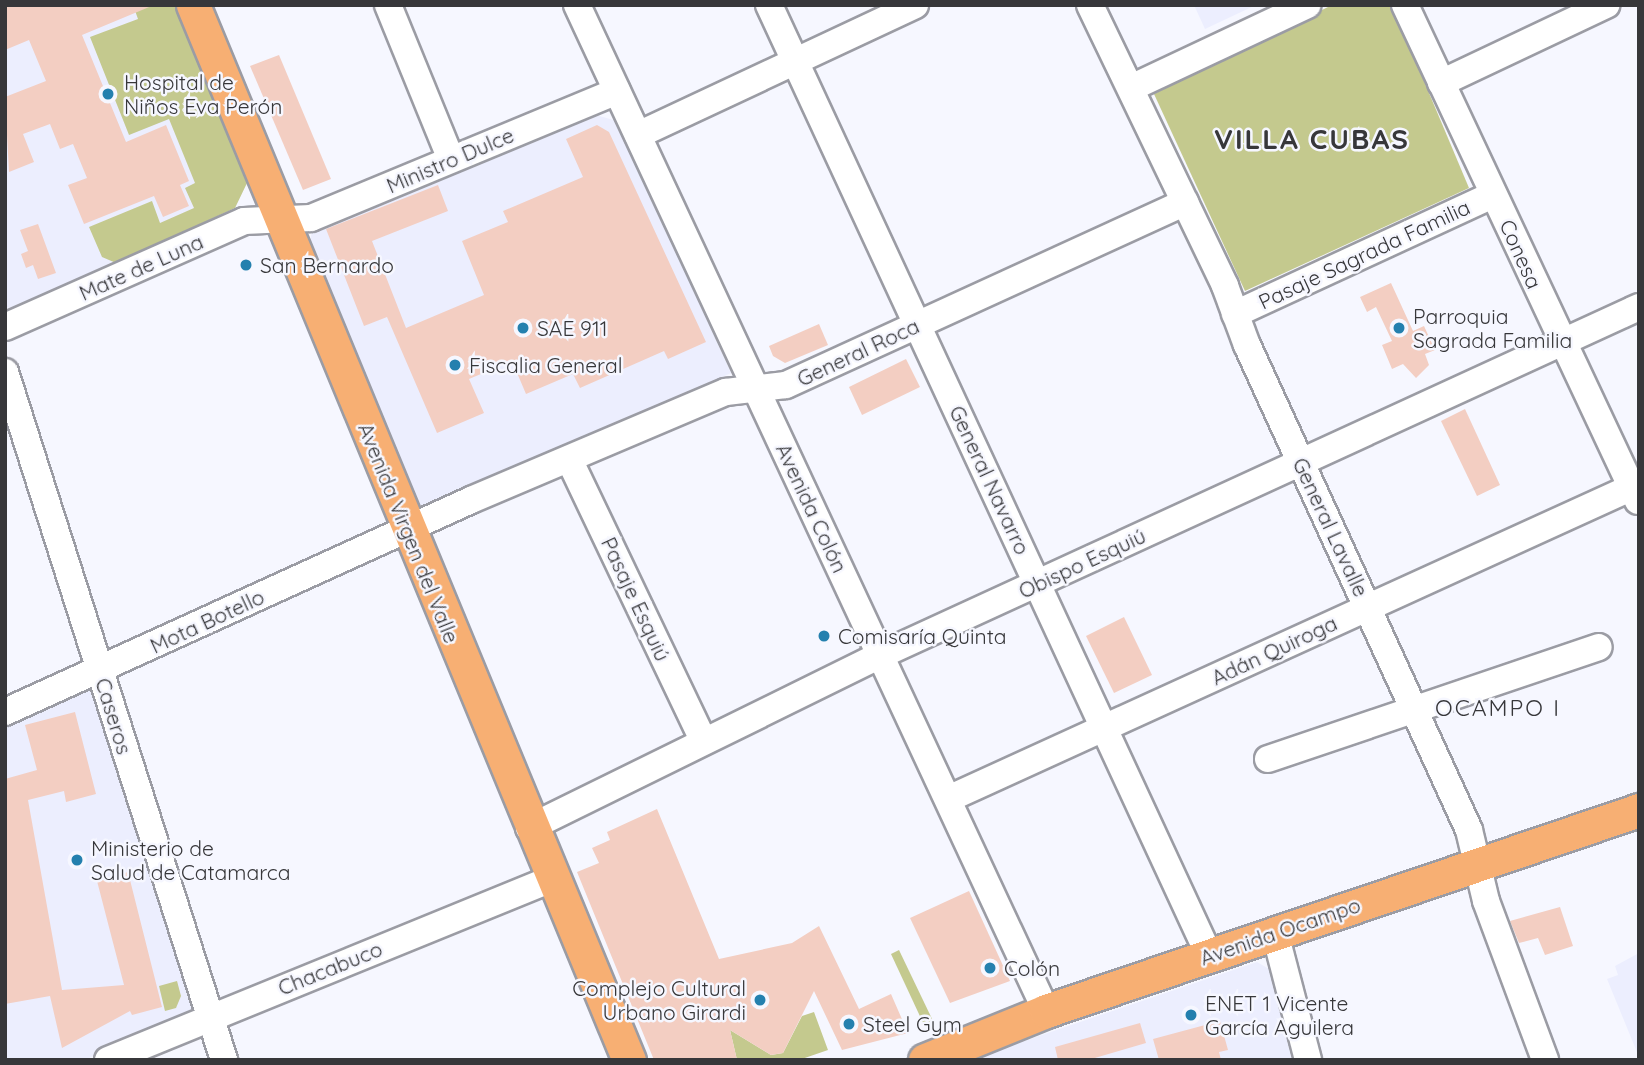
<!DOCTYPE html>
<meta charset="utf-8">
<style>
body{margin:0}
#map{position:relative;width:1644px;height:1065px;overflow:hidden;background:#f6f7ff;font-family:Quicksand,sans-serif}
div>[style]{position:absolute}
.built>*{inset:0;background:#eceefe}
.green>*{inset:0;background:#c4c98e}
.building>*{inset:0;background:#f3cec2}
.roads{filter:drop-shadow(2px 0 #9b9ca4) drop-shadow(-2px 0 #9b9ca4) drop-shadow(0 2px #9b9ca4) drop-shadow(0 -2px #9b9ca4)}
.minor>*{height:26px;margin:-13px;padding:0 13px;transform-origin:13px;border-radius:13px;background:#fff}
.major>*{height:33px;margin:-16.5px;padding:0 16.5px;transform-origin:16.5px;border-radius:16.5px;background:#f7af73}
.dots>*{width:19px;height:19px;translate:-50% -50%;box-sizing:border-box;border:4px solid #f6f7ff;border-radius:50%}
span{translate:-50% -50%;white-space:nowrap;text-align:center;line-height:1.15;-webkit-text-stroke:5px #f6f7ff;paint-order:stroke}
.poi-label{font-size:21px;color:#37373a}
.left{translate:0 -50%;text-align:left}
.right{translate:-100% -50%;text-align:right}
.street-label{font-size:21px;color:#37373a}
.neighbourhood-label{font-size:23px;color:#37373a;letter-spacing:2px}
.district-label{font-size:28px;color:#37373a;font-weight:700;letter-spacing:2px}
.frame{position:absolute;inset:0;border:7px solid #37373a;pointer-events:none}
</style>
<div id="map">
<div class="built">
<div style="clip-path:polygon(5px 5px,176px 5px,247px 183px,235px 208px,11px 309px,5px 306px)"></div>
<div style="clip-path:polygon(1194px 5px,1256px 5px,1205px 29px)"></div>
<div style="clip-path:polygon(589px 113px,617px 121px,731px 373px,424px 508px,416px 501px,310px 242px,312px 231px)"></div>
<div style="clip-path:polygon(82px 688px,92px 688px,192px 1010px,85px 1060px,5px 1060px,5px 722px)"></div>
<div style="clip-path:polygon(1639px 953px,1639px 1057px,1607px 979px,1618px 975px,1615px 966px)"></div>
<div style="clip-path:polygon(1257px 962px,1269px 969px,1292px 1060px,968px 1060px)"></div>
</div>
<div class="green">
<div style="clip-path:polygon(133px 5px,176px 5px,247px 183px,235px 208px,116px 263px,102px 257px,89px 227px,152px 201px,160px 223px,194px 208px,185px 188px,195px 183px,169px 119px,129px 135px,90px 37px,138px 19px)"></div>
<div style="clip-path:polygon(1332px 5px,1392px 5px,1469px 188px,1245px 291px,1154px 94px)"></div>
<div style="clip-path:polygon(899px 950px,934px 1023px,925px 1027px,891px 954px)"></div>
<div style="clip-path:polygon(177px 981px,181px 996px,176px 1008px,165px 1011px,159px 986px)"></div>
<div style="clip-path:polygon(814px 1012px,828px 1050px,799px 1060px,737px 1060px,730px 1030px,771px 1055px,783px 1053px,802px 1016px)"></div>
</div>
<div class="building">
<div style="clip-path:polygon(5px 5px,154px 5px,82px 35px,126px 142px,166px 125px,189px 181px,180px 185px,189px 206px,163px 217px,154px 196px,84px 224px,68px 185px,87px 178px,73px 144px,60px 149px,50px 124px,23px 134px,34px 162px,9px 172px,5px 97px,46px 81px,29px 40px,5px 50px)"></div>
<div style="clip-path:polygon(279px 55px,331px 179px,303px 190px,250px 66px)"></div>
<div style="clip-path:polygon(597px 125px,609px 132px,706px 342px,668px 359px,664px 351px,580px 388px,573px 374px,526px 394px,512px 361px,469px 379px,484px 413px,437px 433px,387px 317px,364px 326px,326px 229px,438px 185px,448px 211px,372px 241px,406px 328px,484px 295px,462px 241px,508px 222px,503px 211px,583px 177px,566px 139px)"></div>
<div style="clip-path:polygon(38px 224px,56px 273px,38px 279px,33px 265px,26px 268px,21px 254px,28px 251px,20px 230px)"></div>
<div style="clip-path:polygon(1391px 283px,1413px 331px,1424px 326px,1435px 350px,1425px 354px,1429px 365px,1416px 378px,1403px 364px,1392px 369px,1382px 345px,1392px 341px,1376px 307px,1367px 312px,1360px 297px)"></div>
<div style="clip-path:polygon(819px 324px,828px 345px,785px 363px,773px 356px,769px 346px)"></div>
<div style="clip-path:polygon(906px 359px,920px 387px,862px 415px,849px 387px)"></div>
<div style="clip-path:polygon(1465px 409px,1500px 485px,1477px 496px,1441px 421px)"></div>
<div style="clip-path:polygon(1124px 617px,1152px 675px,1114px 693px,1086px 636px)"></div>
<div style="clip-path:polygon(75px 712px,96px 794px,66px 802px,64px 791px,28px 800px,62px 990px,124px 985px,97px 881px,128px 872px,162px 1007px,132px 1015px,130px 1011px,62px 1048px,50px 996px,5px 1004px,5px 779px,37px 770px,25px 725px)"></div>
<div style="clip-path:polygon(657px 809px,719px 959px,792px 943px,819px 926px,859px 1009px,891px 994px,908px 1033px,842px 1050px,814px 991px,783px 1053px,771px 1055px,730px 1030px,737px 1060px,654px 1060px,577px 872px,599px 863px,592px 848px,610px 840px,607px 832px)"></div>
<div style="clip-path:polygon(969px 891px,1010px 981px,950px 1003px,910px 918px)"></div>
<div style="clip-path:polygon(1560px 907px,1573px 946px,1545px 955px,1538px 938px,1519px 943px,1510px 921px)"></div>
<div style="clip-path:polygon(1220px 1021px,1228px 1050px,1219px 1052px,1221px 1060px,1159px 1060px,1153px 1039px)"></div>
<div style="clip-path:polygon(1140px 1023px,1146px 1043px,1088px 1060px,1058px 1060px,1055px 1047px)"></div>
</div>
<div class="roads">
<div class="minor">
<div style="left:388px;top:5px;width:166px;rotate:67.8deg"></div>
<div style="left:577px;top:5px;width:1110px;rotate:65deg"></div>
<div style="left:769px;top:5px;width:1047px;rotate:65.15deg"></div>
<div style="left:1090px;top:5px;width:312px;rotate:64.3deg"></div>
<div style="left:1225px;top:286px;width:63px;rotate:69.6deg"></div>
<div style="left:1247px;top:345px;width:533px;rotate:65.4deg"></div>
<div style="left:1469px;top:830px;width:73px;rotate:76.5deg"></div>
<div style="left:1486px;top:901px;width:170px;rotate:69.6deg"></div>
<div style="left:1405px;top:5px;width:548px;rotate:64.84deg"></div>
<div style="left:1441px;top:83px;width:183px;rotate:-25.3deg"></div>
<div style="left:1131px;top:88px;width:195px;rotate:-25.2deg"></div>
<div style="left:638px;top:135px;width:306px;rotate:-25.1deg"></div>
<div style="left:1235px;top:314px;width:284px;rotate:-24.8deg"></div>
<div style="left:5px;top:327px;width:261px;rotate:-23.9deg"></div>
<div style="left:244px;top:221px;width:67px;rotate:-2.6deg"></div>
<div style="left:311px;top:218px;width:331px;rotate:-22.5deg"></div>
<div style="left:5px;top:372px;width:722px;rotate:72.34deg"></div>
<div style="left:569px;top:459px;width:311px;rotate:64.5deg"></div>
<div style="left:5px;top:712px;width:512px;rotate:-24.46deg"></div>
<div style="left:471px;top:500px;width:277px;rotate:-23deg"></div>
<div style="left:726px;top:392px;width:60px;rotate:-6.7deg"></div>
<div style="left:786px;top:385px;width:439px;rotate:-24.6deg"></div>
<div style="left:1268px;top:759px;width:349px;rotate:-18.7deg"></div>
<div style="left:948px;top:799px;width:759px;rotate:-24.51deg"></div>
<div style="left:529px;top:828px;width:392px;rotate:-26.2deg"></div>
<div style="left:881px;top:655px;width:834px;rotate:-24.66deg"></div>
<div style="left:1275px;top:933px;width:131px;rotate:75.4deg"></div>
<div style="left:108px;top:1060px;width:482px;rotate:-22.2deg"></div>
</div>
<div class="major">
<div style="left:193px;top:5px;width:1142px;rotate:67.55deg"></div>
<div style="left:925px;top:1060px;width:131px;rotate:-22deg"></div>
<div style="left:1046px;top:1011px;width:626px;rotate:-18.72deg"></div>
</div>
</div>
<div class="dots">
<div style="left:108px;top:94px;background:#2480ae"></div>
<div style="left:246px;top:265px;background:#2480ae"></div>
<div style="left:523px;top:328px;background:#2480ae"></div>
<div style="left:1399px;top:328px;background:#2480ae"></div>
<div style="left:455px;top:365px;background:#2480ae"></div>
<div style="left:824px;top:636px;background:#2480ae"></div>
<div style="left:77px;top:860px;background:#2480ae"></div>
<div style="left:990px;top:968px;background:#2480ae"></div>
<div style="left:760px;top:1000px;background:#2480ae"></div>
<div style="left:1191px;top:1015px;background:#2480ae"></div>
<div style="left:849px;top:1024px;background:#2480ae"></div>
</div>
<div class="poi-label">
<span class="left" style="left:124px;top:94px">Hospital de<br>Niños Eva Perón</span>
<span class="left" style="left:260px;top:265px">San Bernardo</span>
<span class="left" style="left:1413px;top:328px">Parroquia<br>Sagrada Familia</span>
<span class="left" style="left:537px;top:328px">SAE 911</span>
<span class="left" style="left:469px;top:365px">Fiscalia General</span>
<span class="left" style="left:838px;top:636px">Comisaría Quinta</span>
<span class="left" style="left:91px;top:860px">Ministerio de<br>Salud de Catamarca</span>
<span class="left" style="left:1004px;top:968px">Colón</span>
<span class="right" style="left:746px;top:1000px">Complejo Cultural<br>Urbano Girardi</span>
<span class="left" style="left:1205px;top:1015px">ENET 1 Vicente<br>García Aguilera</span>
<span class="left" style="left:863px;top:1024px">Steel Gym</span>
</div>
<div class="street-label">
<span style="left:450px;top:160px;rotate:-23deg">Ministro Dulce</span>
<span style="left:1364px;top:254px;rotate:-25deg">Pasaje Sagrada Familia</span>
<span style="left:1521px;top:254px;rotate:66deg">Conesa</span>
<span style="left:141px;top:267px;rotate:-24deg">Mate de Luna</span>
<span style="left:858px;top:352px;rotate:-25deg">General Roca</span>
<span style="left:990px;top:480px;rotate:65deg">General Navarro</span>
<span style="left:812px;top:508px;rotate:65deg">Avenida Colón</span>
<span style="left:1331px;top:527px;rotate:65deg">General Lavalle</span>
<span style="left:409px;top:533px;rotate:68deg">Avenida Virgen del Valle</span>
<span style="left:1082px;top:563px;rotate:-25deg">Obispo Esquiú</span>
<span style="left:636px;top:599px;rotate:65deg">Pasaje Esquiú</span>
<span style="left:207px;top:621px;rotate:-25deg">Mota Botello</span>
<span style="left:1274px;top:650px;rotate:-25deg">Adán Quiroga</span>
<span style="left:114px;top:716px;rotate:73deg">Caseros</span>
<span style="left:1280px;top:931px;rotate:-19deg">Avenida Ocampo</span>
<span style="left:330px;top:968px;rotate:-22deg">Chacabuco</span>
</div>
<div class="neighbourhood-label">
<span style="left:1498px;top:708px">OCAMPO I</span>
</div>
<div class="district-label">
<span style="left:1312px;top:139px">VILLA CUBAS</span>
</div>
<div class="frame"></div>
</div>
